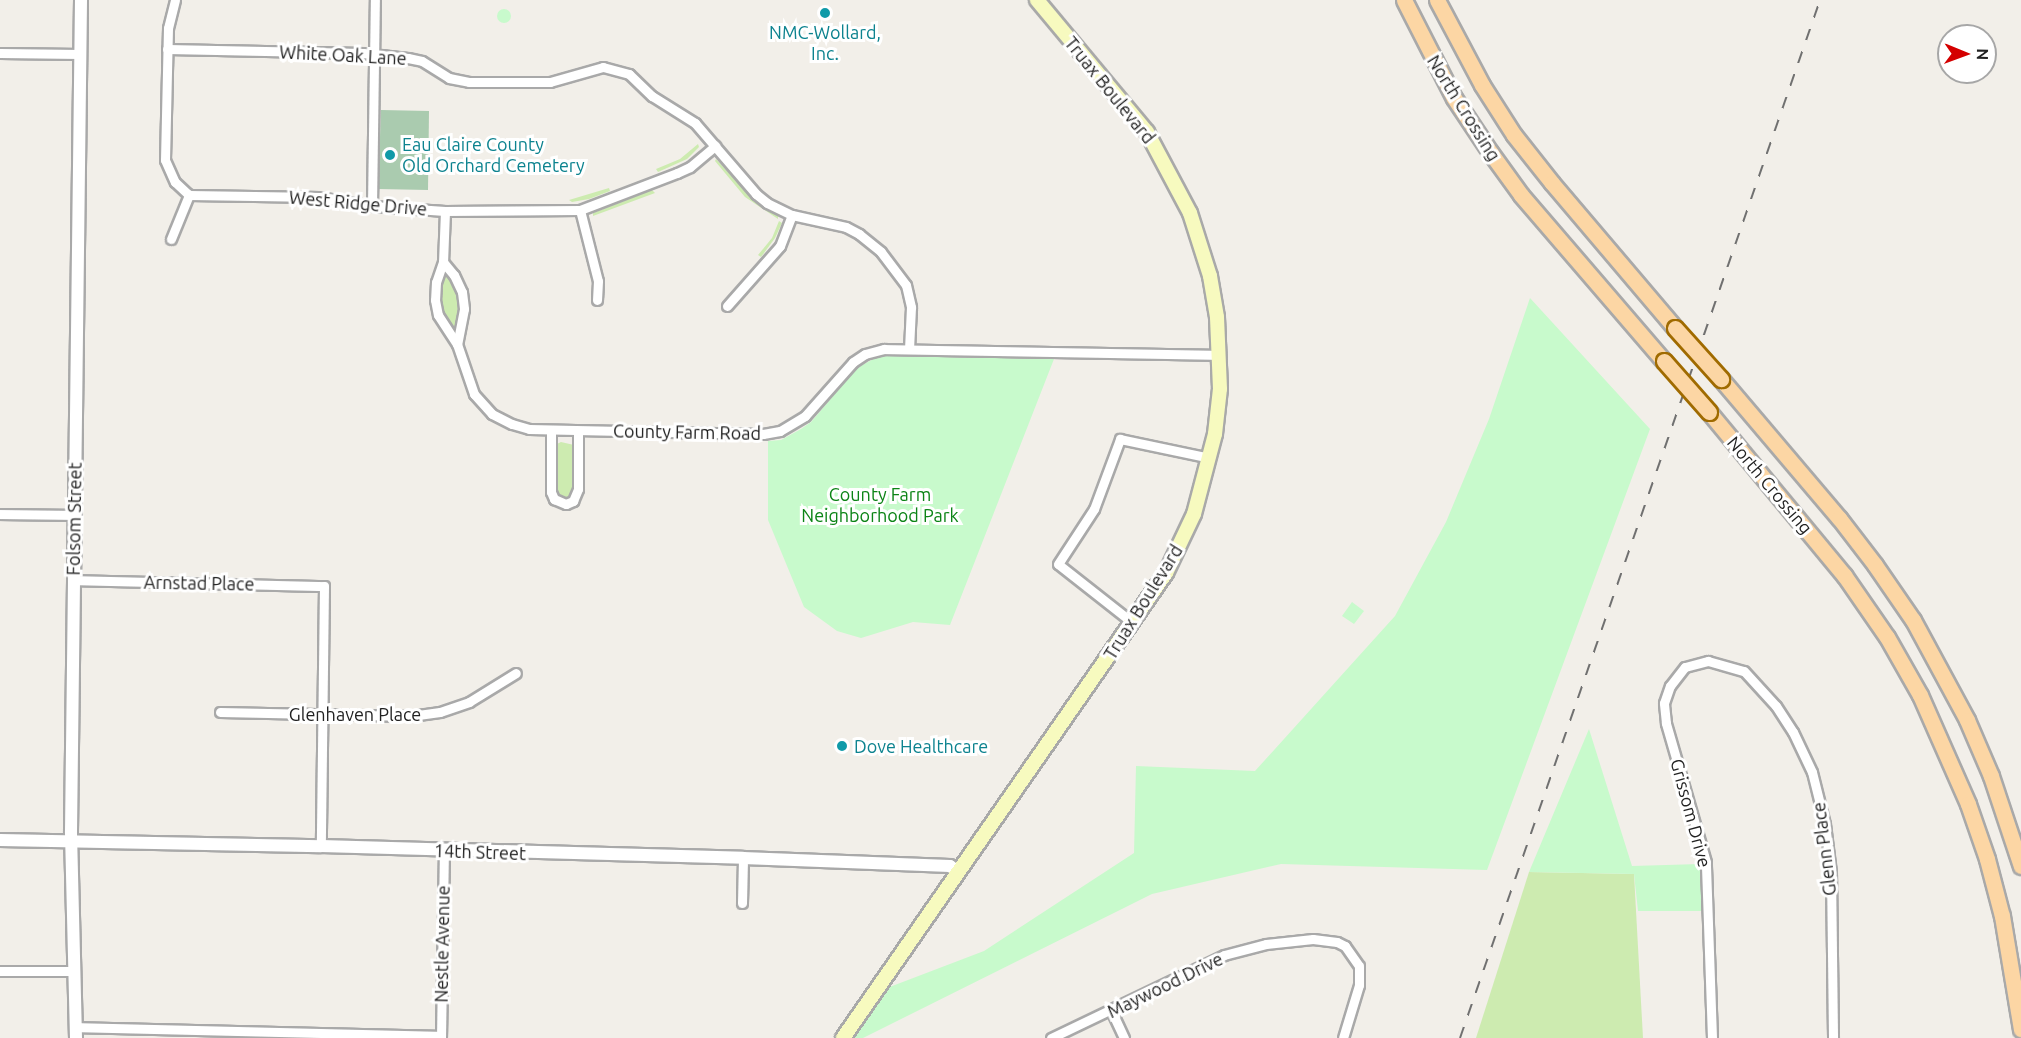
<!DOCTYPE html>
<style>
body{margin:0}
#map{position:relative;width:2021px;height:1038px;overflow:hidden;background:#f2efe9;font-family:Ubuntu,sans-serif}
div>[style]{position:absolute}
.grass>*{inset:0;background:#cdebb0}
.cemetery>*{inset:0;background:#aacbaf}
.park>*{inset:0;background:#c8facc}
.round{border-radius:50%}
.roads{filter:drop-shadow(2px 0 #a9a9a9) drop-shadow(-2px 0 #a9a9a9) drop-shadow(0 2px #a9a9a9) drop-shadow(0 -2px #a9a9a9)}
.minor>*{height:9px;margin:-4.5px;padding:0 4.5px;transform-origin:4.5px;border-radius:4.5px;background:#fff}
.tertiary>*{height:12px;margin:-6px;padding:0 6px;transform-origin:6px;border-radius:6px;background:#fff}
.secondary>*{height:14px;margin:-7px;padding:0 7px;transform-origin:7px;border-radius:7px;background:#f7fabf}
.primary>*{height:15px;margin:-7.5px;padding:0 7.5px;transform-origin:7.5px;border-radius:7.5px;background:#fcd6a4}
.rail>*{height:2px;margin-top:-1px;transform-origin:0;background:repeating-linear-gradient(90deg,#707070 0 12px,transparent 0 24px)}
.bridges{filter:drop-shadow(2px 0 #a06b00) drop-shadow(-2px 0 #a06b00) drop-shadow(0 2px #a06b00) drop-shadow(0 -2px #a06b00)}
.primary-bridge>*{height:15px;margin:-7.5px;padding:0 7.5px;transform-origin:7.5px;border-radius:7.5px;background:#fcd6a4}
.dots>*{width:16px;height:16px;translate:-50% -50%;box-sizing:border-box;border:3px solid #fff;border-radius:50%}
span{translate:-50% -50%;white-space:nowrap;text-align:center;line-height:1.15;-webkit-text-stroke:6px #fff;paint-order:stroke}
.culture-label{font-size:18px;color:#0d838f}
.left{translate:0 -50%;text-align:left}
.street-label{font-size:18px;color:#222}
.park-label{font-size:18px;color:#0c8416}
.north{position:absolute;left:1937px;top:24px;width:60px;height:60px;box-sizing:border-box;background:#fff;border:2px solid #a7a7a7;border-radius:50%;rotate:91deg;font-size:16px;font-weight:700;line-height:24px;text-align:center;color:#222}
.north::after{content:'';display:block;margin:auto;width:21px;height:27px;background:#d40000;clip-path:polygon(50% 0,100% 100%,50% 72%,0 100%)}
</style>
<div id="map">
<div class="grass">
<div style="clip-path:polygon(698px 144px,699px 147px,687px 159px,658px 172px,656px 169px,680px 159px)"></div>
<div style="clip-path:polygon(716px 159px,749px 195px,778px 215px,778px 219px,745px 197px,715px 161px)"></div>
<div style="clip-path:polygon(609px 188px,610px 191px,589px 199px,572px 202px,569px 200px)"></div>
<div style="clip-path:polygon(652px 190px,655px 193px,593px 216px,593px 213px)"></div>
<div style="clip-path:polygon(779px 221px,782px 223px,775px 238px,761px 257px,758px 255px,772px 238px)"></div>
<div style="clip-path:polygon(445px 271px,454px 283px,459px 301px,455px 334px,440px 308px,438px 292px)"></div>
<div style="clip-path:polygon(561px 442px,574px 445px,574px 491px,566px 499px,560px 499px,555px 494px,555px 445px)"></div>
<div style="clip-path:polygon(1529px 872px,1634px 874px,1643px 1038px,1476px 1038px)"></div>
</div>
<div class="cemetery">
<div style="clip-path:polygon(381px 110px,429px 111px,428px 190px,378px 189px)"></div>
</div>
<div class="park">
<div class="round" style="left:497px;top:9px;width:14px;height:14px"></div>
<div style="clip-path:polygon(1530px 298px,1650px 429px,1487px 870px,1281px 864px,1152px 894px,863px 1038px,852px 1038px,887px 988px,984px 951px,1134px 853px,1136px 766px,1255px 771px,1395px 616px,1446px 522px,1489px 419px)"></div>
<div style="clip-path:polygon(887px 356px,1054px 359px,950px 625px,913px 622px,861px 638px,837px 631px,804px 607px,768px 520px,768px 441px,781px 440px,801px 429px,811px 422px,857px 368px,875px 358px)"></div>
<div style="clip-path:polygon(1352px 602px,1364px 611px,1354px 624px,1342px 616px)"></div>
<div style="clip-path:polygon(1589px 729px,1632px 866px,1700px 864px,1704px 911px,1638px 911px,1634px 874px,1529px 872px)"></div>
</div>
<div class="roads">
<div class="minor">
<div style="left:175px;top:0;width:29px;rotate:104deg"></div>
<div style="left:168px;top:28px;width:132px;rotate:91.3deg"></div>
<div style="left:165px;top:160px;width:24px;rotate:66deg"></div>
<div style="left:175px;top:182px;width:19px;rotate:43deg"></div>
<div style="left:189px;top:195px;width:130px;rotate:0.9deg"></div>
<div style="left:319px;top:197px;width:54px;rotate:9.6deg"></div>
<div style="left:372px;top:206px;width:73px;rotate:3.9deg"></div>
<div style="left:445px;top:211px;width:135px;rotate:-0.4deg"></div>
<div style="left:580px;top:210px;width:104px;rotate:-20.9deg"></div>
<div style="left:677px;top:173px;width:14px;rotate:-25deg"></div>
<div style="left:690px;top:167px;width:33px;rotate:-40deg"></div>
<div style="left:167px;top:49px;width:196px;rotate:1.2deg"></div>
<div style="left:363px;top:53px;width:45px;rotate:6.3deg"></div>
<div style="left:408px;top:58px;width:14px;rotate:12deg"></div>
<div style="left:422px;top:61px;width:32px;rotate:32deg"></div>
<div style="left:449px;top:78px;width:20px;rotate:11deg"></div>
<div style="left:469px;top:82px;width:81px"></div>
<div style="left:550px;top:82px;width:55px;rotate:-15.8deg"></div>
<div style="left:603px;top:67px;width:27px;rotate:15deg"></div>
<div style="left:629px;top:74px;width:32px;rotate:44deg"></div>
<div style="left:652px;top:96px;width:51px;rotate:32.1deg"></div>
<div style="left:695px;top:123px;width:94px;rotate:49.3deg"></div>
<div style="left:756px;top:194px;width:14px;rotate:39deg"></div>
<div style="left:767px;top:203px;width:28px;rotate:26deg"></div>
<div style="left:792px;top:215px;width:55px;rotate:12.5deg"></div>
<div style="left:846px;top:227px;width:15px;rotate:28deg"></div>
<div style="left:859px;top:234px;width:28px;rotate:39deg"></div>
<div style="left:881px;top:252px;width:41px;rotate:52.9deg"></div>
<div style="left:906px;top:285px;width:23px;rotate:77deg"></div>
<div style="left:911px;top:307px;width:42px;rotate:92.7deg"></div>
<div style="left:0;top:53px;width:80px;rotate:0.7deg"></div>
<div style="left:372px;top:206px;width:206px;rotate:-89.2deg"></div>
<div style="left:580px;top:210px;width:73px;rotate:75.8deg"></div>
<div style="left:598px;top:281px;width:19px;rotate:93deg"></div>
<div style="left:445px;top:211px;width:51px;rotate:92.2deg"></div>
<div style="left:443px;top:262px;width:21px;rotate:109deg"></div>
<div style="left:436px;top:282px;width:18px;rotate:93deg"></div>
<div style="left:435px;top:300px;width:15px;rotate:79deg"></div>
<div style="left:438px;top:315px;width:35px;rotate:57deg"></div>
<div style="left:457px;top:344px;width:53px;rotate:71.2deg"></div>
<div style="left:474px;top:394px;width:27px;rotate:48deg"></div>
<div style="left:492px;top:414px;width:22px;rotate:27deg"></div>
<div style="left:512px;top:424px;width:18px;rotate:16deg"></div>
<div style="left:529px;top:429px;width:234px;rotate:1.2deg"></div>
<div style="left:763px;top:434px;width:17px;rotate:-10deg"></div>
<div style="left:780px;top:431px;width:29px;rotate:-31deg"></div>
<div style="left:805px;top:416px;width:72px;rotate:-48.4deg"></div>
<div style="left:853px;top:362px;width:14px;rotate:-34deg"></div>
<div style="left:865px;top:354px;width:20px;rotate:-15deg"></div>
<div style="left:884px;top:349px;width:336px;rotate:1deg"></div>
<div style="left:171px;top:239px;width:48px;rotate:-67.8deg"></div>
<div style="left:443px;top:262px;width:17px;rotate:50deg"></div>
<div style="left:454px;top:275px;width:19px;rotate:65deg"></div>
<div style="left:462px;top:292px;width:17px;rotate:83deg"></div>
<div style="left:464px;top:309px;width:36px;rotate:101deg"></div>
<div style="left:727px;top:306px;width:80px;rotate:-48.5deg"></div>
<div style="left:780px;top:246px;width:33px;rotate:-69deg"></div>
<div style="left:551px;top:430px;width:62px;rotate:90deg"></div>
<div style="left:551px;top:492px;width:8px;rotate:67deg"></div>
<div style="left:554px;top:499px;width:13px;rotate:23deg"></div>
<div style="left:566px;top:504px;width:8px;rotate:-23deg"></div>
<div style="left:573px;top:501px;width:13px;rotate:-67deg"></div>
<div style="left:578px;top:489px;width:58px;rotate:-90deg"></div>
<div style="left:0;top:514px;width:74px;rotate:0.8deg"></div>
<div style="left:73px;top:580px;width:251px;rotate:1.4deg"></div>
<div style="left:324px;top:586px;width:260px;rotate:90.7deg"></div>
<div style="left:1133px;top:623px;width:95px;rotate:-141.8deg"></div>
<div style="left:1058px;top:564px;width:66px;rotate:-56.8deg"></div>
<div style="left:1094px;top:509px;width:75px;rotate:-69.6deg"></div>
<div style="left:1120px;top:439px;width:92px;rotate:11.9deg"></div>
<div style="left:220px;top:712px;width:191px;rotate:1.2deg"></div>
<div style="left:411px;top:716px;width:29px;rotate:-8deg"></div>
<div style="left:440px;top:712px;width:31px;rotate:-19deg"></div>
<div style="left:469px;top:702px;width:55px;rotate:-31.7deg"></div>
<div style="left:742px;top:903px;width:45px;rotate:-88.7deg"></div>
<div style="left:0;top:971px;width:73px"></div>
<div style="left:1111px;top:1010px;width:31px;rotate:65deg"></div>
<div style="left:75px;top:1027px;width:366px;rotate:1.4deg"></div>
<div style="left:441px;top:1038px;width:188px;rotate:-89.1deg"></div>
<div style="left:1051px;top:1038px;width:192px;rotate:-25.6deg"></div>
<div style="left:1224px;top:955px;width:43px;rotate:-14.7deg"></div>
<div style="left:1266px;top:944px;width:47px;rotate:-6.1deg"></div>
<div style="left:1313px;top:939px;width:24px;rotate:7deg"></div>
<div style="left:1337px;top:942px;width:9px;rotate:27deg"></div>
<div style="left:1345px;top:946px;width:24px;rotate:55deg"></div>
<div style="left:1359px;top:966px;width:19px;rotate:90deg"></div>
<div style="left:1359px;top:985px;width:55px;rotate:106.8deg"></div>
<div style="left:1712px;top:1038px;width:176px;rotate:-92deg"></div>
<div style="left:1706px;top:862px;width:145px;rotate:-106.1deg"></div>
<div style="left:1666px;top:723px;width:20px;rotate:-96deg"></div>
<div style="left:1664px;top:703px;width:18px;rotate:-71deg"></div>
<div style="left:1670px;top:686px;width:24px;rotate:-52deg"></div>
<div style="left:1685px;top:667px;width:24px;rotate:-15deg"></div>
<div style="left:1708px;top:661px;width:37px;rotate:16deg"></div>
<div style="left:1744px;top:671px;width:47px;rotate:47.6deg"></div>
<div style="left:1776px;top:706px;width:31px;rotate:57deg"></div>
<div style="left:1793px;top:732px;width:44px;rotate:64.6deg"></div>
<div style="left:1812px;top:772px;width:54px;rotate:76deg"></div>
<div style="left:1825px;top:824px;width:48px;rotate:82.9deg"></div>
<div style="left:1831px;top:872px;width:166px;rotate:89.3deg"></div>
</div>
<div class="tertiary">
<div style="left:0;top:840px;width:321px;rotate:1.1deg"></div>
<div style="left:321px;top:846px;width:422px;rotate:1.6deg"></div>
<div style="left:743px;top:858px;width:207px;rotate:2.2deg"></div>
<div style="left:950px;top:866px;width:10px;rotate:37deg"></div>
<div style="left:76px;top:1038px;width:207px;rotate:-91.4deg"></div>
<div style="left:71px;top:831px;width:831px;rotate:-89.31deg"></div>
</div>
<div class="secondary">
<div style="left:843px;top:1038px;width:566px;rotate:-55.22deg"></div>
<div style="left:1166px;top:573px;width:65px;rotate:-64.6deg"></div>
<div style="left:1194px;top:514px;width:83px;rotate:-75.3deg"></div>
<div style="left:1215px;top:434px;width:45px;rotate:-83.7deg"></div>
<div style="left:1220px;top:389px;width:72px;rotate:-92.4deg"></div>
<div style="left:1217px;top:317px;width:42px;rotate:-99.7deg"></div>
<div style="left:1210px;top:276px;width:66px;rotate:-107.6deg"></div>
<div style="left:1190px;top:213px;width:92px;rotate:-118deg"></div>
<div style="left:1147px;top:132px;width:172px;rotate:-129.8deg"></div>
</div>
<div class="primary">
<div style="left:1404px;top:0;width:110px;rotate:63deg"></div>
<div style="left:1454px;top:98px;width:65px;rotate:56.3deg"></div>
<div style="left:1490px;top:152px;width:53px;rotate:54.2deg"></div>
<div style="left:1521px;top:195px;width:219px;rotate:49.3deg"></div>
<div style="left:1437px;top:0;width:96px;rotate:62.1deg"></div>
<div style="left:1482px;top:85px;width:59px;rotate:57.4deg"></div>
<div style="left:1514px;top:135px;width:61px;rotate:51.6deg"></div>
<div style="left:1552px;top:183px;width:190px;rotate:49.7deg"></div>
<div style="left:1721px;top:379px;width:182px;rotate:49.7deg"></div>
<div style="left:1839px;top:518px;width:59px;rotate:52.5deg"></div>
<div style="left:1875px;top:565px;width:67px;rotate:55.4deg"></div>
<div style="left:1913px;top:620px;width:114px;rotate:61.6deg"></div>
<div style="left:1967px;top:720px;width:61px;rotate:66.8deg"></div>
<div style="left:1991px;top:776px;width:95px;rotate:71.6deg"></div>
<div style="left:1709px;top:412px;width:212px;rotate:50.4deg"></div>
<div style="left:1844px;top:575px;width:75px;rotate:55.3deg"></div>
<div style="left:1887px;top:637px;width:67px;rotate:60.4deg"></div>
<div style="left:1920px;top:695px;width:119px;rotate:66.2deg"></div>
<div style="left:1968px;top:804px;width:58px;rotate:70.9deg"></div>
<div style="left:1987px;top:859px;width:59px;rotate:75.3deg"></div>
<div style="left:2002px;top:916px;width:115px;rotate:80.5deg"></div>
</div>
</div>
<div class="rail">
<div style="left:1460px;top:1038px;width:1099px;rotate:-70.87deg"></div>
</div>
<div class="bridges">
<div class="primary-bridge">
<div style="left:1675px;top:328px;width:69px;rotate:48deg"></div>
<div style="left:1664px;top:361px;width:68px;rotate:48.6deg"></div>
</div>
</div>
<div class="dots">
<div style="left:825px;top:13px;background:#0f9aa8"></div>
<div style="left:390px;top:155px;background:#0f9aa8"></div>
<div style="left:842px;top:746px;background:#0f9aa8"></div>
</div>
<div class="culture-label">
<span style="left:825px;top:43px">NMC-Wollard,<br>Inc.</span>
<span class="left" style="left:402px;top:155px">Eau Claire County<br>Old Orchard Cemetery</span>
<span class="left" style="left:854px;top:746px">Dove Healthcare</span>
</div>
<div class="street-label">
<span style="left:343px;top:55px;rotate:3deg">White Oak Lane</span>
<span style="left:1110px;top:90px;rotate:51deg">Truax Boulevard</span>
<span style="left:1464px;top:108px;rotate:58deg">North Crossing</span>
<span style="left:358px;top:203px;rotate:5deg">West Ridge Drive</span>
<span style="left:687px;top:432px;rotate:1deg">County Farm Road</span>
<span style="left:1770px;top:485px;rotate:50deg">North Crossing</span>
<span style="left:74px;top:519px;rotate:-89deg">Folsom Street</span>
<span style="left:199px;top:583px;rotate:1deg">Arnstad Place</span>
<span style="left:1143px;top:602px;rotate:-58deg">Truax Boulevard</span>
<span style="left:355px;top:714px">Glenhaven Place</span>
<span style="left:1691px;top:813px;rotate:75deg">Grissom Drive</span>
<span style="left:1824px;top:849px;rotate:-97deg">Glenn Place</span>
<span style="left:480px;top:852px;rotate:2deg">14th Street</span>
<span style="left:442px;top:944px;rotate:-89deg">Nestle Avenue</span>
<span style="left:1165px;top:985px;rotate:-26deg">Maywood Drive</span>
</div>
<div class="park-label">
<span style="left:880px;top:505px">County Farm<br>Neighborhood Park</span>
</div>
<div class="north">N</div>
</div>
